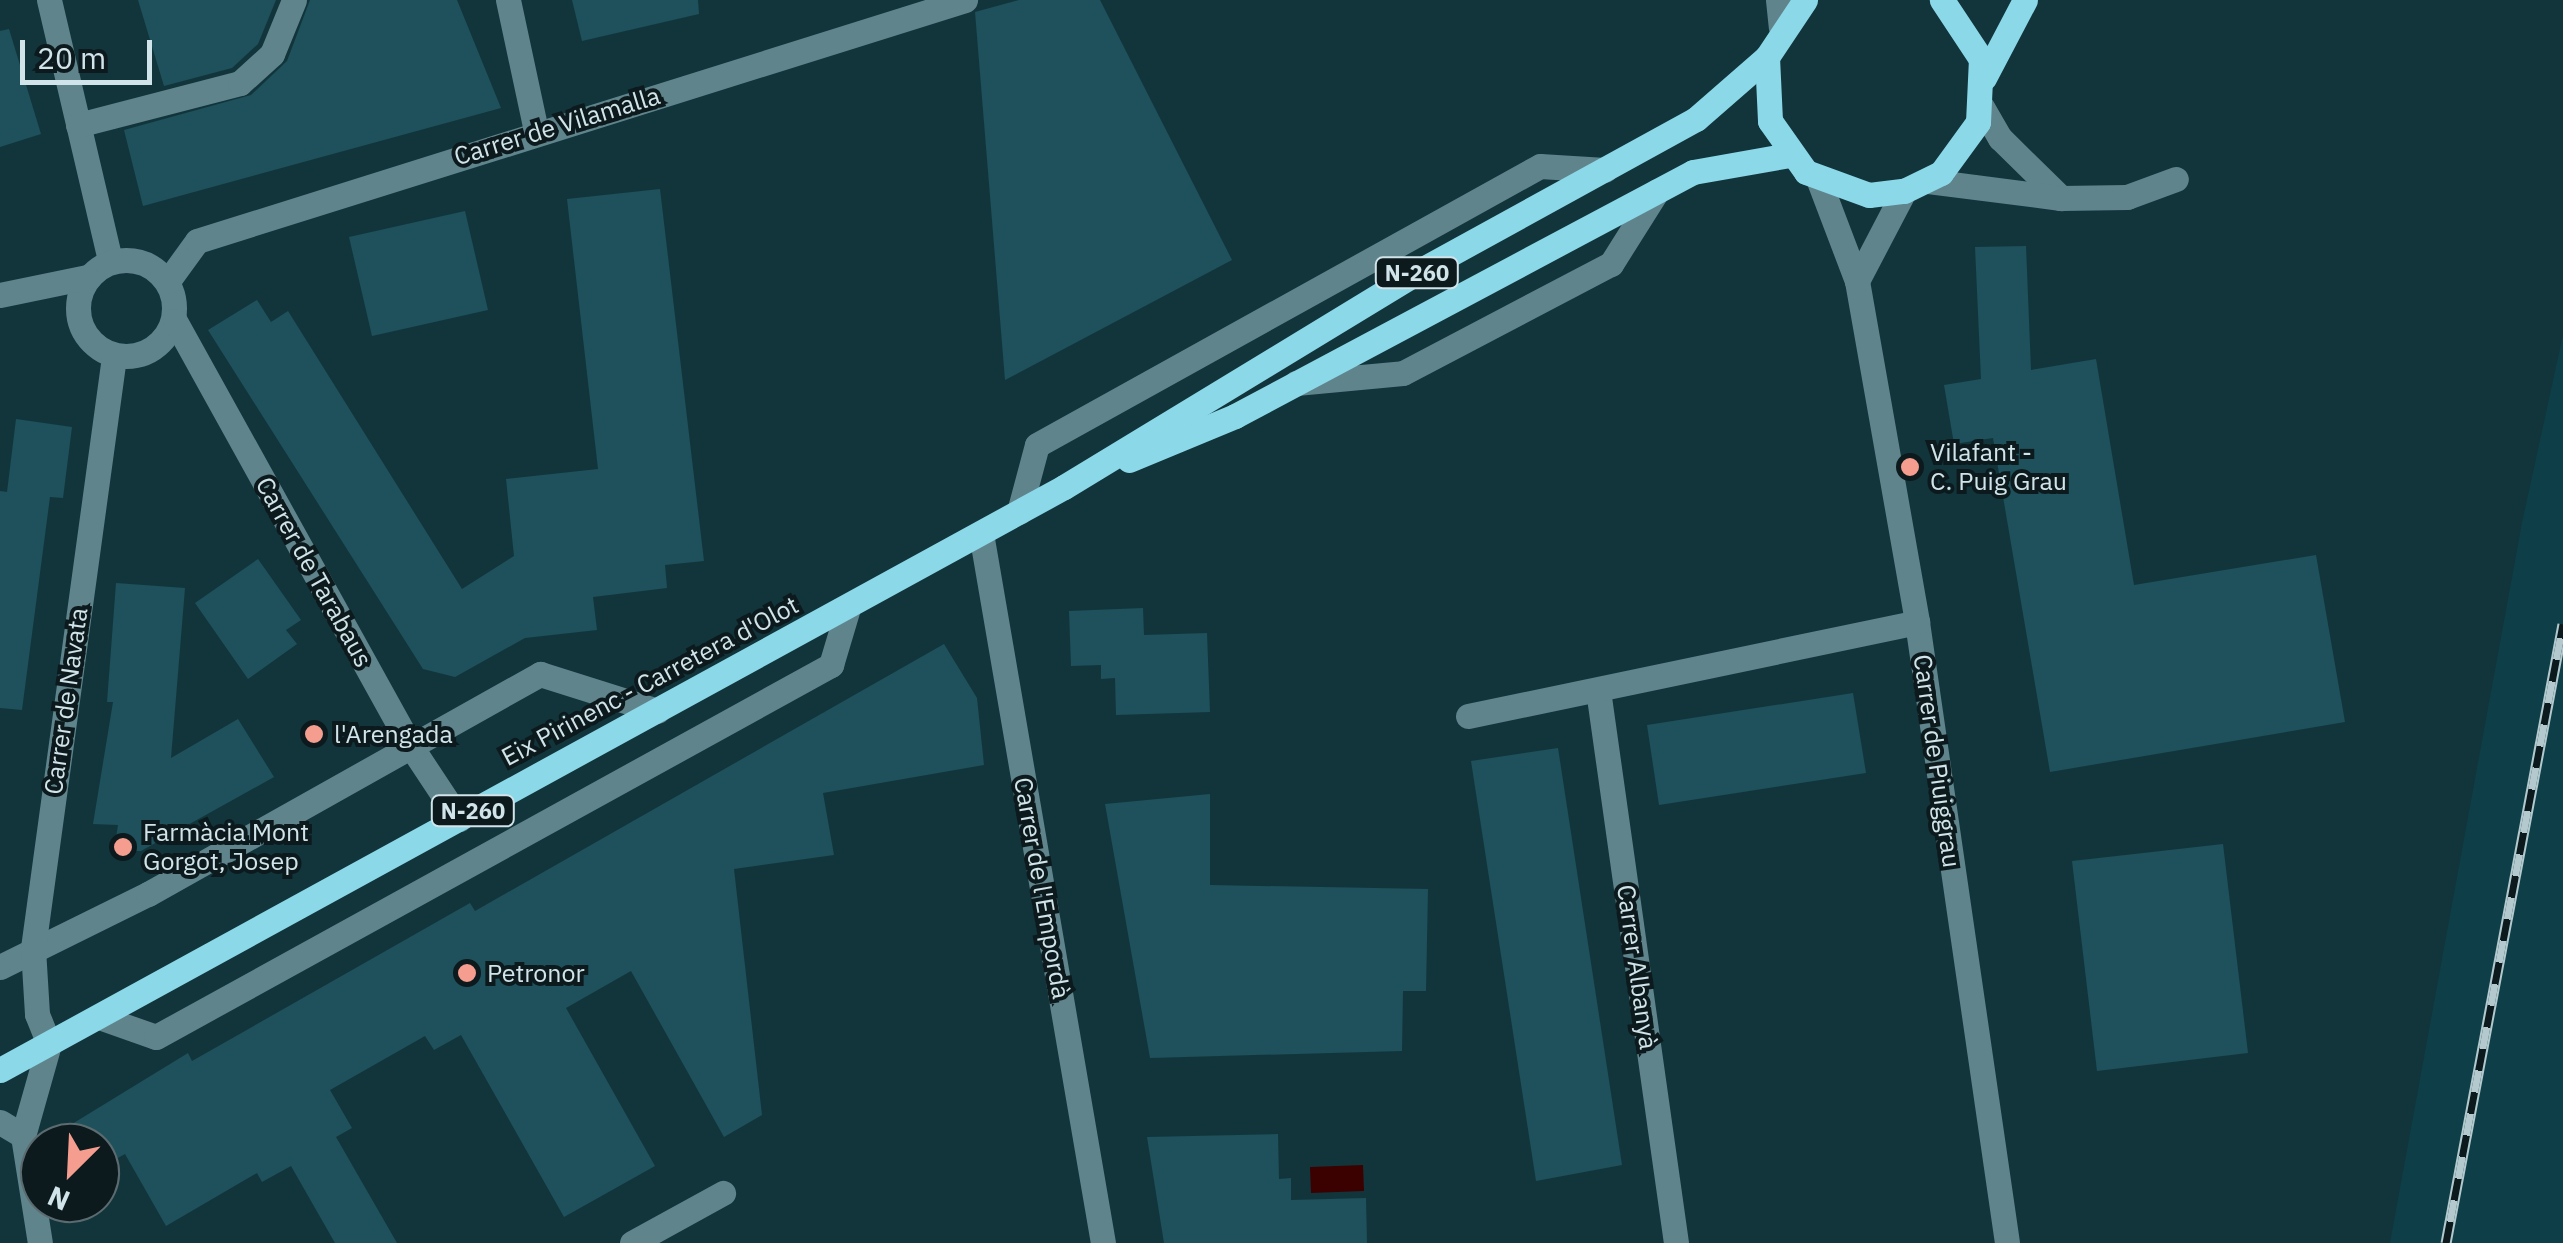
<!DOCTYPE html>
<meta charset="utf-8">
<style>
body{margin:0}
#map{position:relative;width:2563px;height:1243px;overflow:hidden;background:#12353c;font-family:"IBM Plex Sans",sans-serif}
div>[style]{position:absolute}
.built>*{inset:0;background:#0e3f48}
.water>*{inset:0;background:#3b0000}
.building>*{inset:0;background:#1e515b}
.minor>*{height:25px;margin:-12.5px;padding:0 12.5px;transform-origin:12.5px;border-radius:12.5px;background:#60848c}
.minor>.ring{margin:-12.5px;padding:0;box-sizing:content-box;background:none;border:25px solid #60848c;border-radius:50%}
.major>*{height:25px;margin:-12.5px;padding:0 12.5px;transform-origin:12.5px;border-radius:12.5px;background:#8bd8e9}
.rail>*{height:11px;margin-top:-5.5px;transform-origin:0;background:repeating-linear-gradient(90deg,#0c1a1d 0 22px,#b3c9ce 0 44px);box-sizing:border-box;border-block:2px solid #b3c9ce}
.dots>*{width:28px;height:28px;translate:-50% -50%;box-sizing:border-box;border:5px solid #0c1a1d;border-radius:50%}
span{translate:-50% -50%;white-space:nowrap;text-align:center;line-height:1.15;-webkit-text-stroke:8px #0c1a1d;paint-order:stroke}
.shield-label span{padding:2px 8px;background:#0c1a1d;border:2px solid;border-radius:8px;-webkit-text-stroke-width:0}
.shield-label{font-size:22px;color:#d1e4e9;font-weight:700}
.street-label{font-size:25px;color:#d1e4e9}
.poi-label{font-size:25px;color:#d1e4e9}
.left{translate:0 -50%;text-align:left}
.north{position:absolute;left:20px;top:1123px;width:100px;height:100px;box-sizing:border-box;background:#0c1a1d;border:2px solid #5b6b6f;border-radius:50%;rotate:204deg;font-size:28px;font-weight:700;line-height:40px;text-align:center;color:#d1e4e9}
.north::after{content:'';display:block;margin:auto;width:35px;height:45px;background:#f59d8f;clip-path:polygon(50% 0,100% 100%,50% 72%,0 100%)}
.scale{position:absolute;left:20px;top:40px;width:132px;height:45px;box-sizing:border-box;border:5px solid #d1e4e9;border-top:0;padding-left:12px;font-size:30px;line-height:35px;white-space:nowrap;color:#d1e4e9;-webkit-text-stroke:8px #0c1a1d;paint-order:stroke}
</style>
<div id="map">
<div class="built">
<div style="clip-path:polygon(2563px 335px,2563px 1243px,2390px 1243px,2522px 523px)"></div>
</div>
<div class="water">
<div style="clip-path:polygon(1363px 1165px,1364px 1191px,1311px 1193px,1310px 1167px)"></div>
</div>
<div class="building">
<div style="clip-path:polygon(138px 0,276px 0,258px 44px,232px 68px,164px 86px)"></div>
<div style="clip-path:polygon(310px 0,457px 0,501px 108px,143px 206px,124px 130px,251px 95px,287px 61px)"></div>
<div style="clip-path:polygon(572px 0,698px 0,699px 14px,582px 41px)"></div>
<div style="clip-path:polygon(1019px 0,1100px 0,1232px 260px,1005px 380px,975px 12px)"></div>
<div style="clip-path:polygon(9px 29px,41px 134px,0 147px,0 31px)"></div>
<div style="clip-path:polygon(660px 189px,704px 561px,665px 565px,667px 588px,593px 597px,597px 630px,525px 638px,455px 677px,423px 669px,208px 330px,257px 300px,271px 322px,288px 311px,462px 589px,514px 556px,506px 479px,598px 469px,567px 199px)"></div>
<div style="clip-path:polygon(465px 211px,488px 310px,372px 336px,349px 237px)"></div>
<div style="clip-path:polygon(2026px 246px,2031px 370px,2096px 359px,2134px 585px,2316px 555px,2345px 722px,2050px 772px,1993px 438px,1954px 444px,1944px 385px,1981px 379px,1975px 247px)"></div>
<div style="clip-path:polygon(16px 419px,72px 427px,63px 498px,50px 497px,22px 710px,0 708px,0 491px,7px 492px)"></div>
<div style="clip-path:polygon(258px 559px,301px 620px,286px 630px,297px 644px,248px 679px,195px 603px)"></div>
<div style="clip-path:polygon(116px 583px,185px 588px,171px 758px,238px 719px,274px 777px,141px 851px,114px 851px,118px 825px,93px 824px,113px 702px,107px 702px)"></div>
<div style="clip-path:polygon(1143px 608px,1144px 635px,1207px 633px,1210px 712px,1116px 715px,1115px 678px,1101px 679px,1101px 665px,1071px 666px,1069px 611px)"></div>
<div style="clip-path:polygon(944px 644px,977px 698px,984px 765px,823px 793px,834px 855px,734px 869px,762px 1115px,724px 1137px,631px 971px,566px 1008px,655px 1166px,564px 1217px,461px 1035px,434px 1050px,425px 1036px,330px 1090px,352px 1128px,336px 1137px,397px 1243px,335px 1243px,291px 1166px,262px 1182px,257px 1173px,166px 1226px,125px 1154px,100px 1168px,100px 1143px,41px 1143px,188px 1053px,192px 1061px,470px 903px,475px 911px)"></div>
<div style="clip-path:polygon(1853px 693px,1866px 773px,1659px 805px,1647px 725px)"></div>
<div style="clip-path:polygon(1558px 748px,1622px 1165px,1536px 1181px,1471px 761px)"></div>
<div style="clip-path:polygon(1210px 794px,1210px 885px,1428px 889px,1426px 991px,1403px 991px,1402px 1051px,1150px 1058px,1105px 804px)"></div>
<div style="clip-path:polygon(2223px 844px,2248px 1053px,2097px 1071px,2072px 861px)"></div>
<div style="clip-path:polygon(1278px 1134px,1279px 1179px,1291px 1178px,1291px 1200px,1366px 1198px,1367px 1243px,1164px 1243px,1147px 1137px)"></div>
</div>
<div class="minor">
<div style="left:49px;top:0;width:268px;rotate:76.8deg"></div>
<div style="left:508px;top:0;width:134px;rotate:77.9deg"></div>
<div style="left:1778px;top:0;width:27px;rotate:84deg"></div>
<div style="left:1982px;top:107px;width:36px;rotate:60deg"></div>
<div style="left:2000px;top:138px;width:86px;rotate:44.5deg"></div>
<div style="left:78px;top:125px;width:167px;rotate:-14.5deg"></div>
<div style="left:240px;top:83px;width:43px;rotate:-42.2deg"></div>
<div style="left:272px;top:54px;width:58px;rotate:-67.8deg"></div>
<div style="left:1819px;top:181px;width:107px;rotate:69.2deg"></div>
<div style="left:1857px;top:281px;width:346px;rotate:80deg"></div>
<div style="left:1917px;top:622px;width:627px;rotate:81.75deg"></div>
<div style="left:1928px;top:181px;width:134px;rotate:7.3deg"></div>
<div style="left:2061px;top:198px;width:66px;rotate:-0.9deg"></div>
<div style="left:2127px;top:197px;width:52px;rotate:-20.2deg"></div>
<div class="ring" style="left:78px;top:260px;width:71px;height:71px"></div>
<div style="left:168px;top:281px;width:49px;rotate:-54.1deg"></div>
<div style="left:197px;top:241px;width:805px;rotate:-17.42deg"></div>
<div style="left:1857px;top:281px;width:102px;rotate:-62.4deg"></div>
<div style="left:0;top:295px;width:89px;rotate:-11.7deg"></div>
<div style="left:175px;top:321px;width:485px;rotate:61deg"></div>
<div style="left:410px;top:745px;width:89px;rotate:56.5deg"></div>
<div style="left:1296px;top:383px;width:107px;rotate:-5.3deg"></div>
<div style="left:1403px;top:373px;width:235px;rotate:-27.7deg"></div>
<div style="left:1611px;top:264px;width:86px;rotate:-57.8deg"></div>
<div style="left:1019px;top:512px;width:69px;rotate:-75deg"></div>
<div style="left:1037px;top:445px;width:575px;rotate:-29.02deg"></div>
<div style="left:1540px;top:166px;width:65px;rotate:3.5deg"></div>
<div style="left:981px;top:533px;width:720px;rotate:80.25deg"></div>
<div style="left:1598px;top:690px;width:558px;rotate:81.97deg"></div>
<div style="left:1468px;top:716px;width:459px;rotate:-11.8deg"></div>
<div style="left:0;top:967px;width:165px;rotate:-26.3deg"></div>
<div style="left:148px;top:894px;width:450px;rotate:-29.3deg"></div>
<div style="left:540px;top:674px;width:123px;rotate:17.5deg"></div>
<div style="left:99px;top:1017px;width:60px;rotate:19.3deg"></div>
<div style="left:156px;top:1037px;width:771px;rotate:-28.86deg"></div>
<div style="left:831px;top:665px;width:59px;rotate:-73.4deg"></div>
<div style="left:0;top:1122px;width:27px;rotate:31deg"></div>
<div style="left:23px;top:1136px;width:96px;rotate:-74.2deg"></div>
<div style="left:49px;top:1044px;width:32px;rotate:-112deg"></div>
<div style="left:37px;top:1014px;width:66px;rotate:-93.5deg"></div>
<div style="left:33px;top:948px;width:597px;rotate:-82.2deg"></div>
<div style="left:23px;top:1136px;width:108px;rotate:81deg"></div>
<div style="left:632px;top:1243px;width:104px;rotate:-28.8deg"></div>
</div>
<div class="major">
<div style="left:1805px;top:0;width:69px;rotate:123.7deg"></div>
<div style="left:1767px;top:57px;width:64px;rotate:87.3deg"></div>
<div style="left:1770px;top:121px;width:62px;rotate:54.8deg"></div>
<div style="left:1806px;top:172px;width:67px;rotate:20.1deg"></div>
<div style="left:1869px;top:195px;width:35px;rotate:-7deg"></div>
<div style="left:1904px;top:191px;width:41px;rotate:-25.9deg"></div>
<div style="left:1941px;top:173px;width:63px;rotate:-54deg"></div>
<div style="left:1978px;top:122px;width:63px;rotate:-87.3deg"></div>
<div style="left:1981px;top:59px;width:71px;rotate:-123.5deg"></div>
<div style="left:1984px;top:78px;width:88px;rotate:-62.3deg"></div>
<div style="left:1129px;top:460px;width:115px;rotate:-22.5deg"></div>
<div style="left:1235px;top:416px;width:519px;rotate:-28.05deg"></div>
<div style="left:1693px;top:172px;width:97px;rotate:-10deg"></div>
<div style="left:0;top:1070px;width:1213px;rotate:-28.72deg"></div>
<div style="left:1064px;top:487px;width:410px;rotate:-31.3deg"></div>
<div style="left:1414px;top:274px;width:322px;rotate:-28.8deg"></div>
<div style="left:1696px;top:119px;width:94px;rotate:-41.1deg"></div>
</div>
<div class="rail">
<div style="left:2446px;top:1243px;width:630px;rotate:-79.3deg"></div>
</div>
<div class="dots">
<div style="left:1910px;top:467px;background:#f59d8f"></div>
<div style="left:314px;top:734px;background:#f59d8f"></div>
<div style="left:123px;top:847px;background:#f59d8f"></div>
<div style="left:467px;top:973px;background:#f59d8f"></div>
</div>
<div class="shield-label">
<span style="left:1417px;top:273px">N-260</span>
<span style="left:473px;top:811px">N-260</span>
</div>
<div class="street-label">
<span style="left:557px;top:126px;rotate:-17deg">Carrer de Vilamalla</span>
<span style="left:314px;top:572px;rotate:61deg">Carrer de Tarabaus</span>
<span style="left:650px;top:681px;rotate:-28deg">Eix Pirinenc - Carretera d'Olot</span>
<span style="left:66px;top:701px;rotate:-82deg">Carrer de Navata</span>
<span style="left:1937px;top:761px;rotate:82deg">Carrer de Piuiggrau</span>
<span style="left:1042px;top:888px;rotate:80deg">Carrer de l'Empordà</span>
<span style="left:1637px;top:967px;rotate:82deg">Carrer Albanyà</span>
</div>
<div class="poi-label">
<span class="left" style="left:1930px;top:467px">Vilafant -<br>C. Puig Grau</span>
<span class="left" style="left:334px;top:734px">l'Arengada</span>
<span class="left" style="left:143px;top:847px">Farmàcia Mont<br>Gorgot, Josep</span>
<span class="left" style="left:487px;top:973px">Petronor</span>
</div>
<div class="north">N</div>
<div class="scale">20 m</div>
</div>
